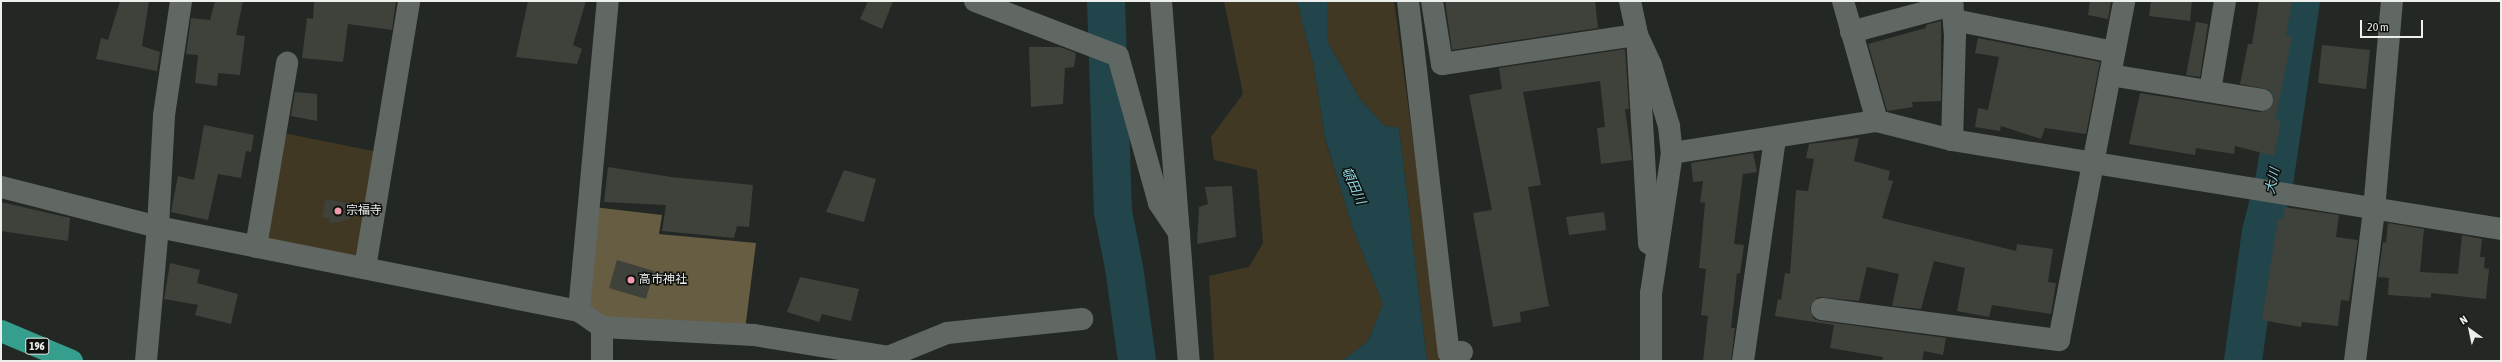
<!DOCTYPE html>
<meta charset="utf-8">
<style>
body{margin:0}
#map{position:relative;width:2502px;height:362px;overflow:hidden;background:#232824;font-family:"Asap Condensed","Noto Sans JP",sans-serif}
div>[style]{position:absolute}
.green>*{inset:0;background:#403822}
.forest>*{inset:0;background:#665d42}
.water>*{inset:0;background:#21454a}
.river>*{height:38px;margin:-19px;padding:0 19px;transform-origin:19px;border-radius:19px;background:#21454a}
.building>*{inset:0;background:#3f413b}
.street>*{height:22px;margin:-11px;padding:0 11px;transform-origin:11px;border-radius:11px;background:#616762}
.secondary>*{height:22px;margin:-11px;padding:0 11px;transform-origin:11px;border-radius:11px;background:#616762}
.highway>*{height:22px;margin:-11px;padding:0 11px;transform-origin:11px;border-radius:11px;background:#369e8c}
.dots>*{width:11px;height:11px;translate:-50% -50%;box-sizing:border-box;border:2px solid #0e100e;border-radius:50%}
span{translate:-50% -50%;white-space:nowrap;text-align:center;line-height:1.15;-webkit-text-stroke:3px #0e100e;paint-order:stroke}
.shield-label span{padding:1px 3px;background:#0e100e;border:1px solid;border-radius:3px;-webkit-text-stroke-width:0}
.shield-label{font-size:11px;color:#ecefec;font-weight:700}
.poi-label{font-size:12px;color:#ecefec}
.left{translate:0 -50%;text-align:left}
.water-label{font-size:13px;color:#91d7e2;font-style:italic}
.frame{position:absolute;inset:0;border:2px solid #ecefec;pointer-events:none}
.north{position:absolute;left:2450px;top:310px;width:40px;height:40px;-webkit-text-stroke:3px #0e100e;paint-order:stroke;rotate:327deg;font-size:11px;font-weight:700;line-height:16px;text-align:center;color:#ecefec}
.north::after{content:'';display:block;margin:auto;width:14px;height:18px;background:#ecefec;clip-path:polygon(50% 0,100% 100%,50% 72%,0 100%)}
.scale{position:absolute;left:2360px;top:20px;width:63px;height:18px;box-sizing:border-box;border:2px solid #ecefec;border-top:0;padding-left:5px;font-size:12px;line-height:14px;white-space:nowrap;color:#ecefec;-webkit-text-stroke:3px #0e100e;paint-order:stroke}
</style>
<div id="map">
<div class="green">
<div style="clip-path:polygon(1224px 1px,1297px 1px,1314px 67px,1325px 139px,1352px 226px,1383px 304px,1368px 341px,1342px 361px,1214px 361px,1209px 276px,1249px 267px,1263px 243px,1257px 170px,1214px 160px,1211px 137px,1243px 94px)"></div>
<div style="clip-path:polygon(1327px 1px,1394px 1px,1442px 356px,1438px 361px,1427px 361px,1399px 128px,1385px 126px,1360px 99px,1327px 41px)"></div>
<div style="clip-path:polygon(283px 133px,378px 152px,355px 262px,268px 243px)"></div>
</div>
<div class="forest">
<div style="clip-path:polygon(593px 207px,662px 215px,659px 234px,756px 243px,745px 330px,603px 318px,583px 305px)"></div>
</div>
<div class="water">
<div style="clip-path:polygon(1297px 1px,1327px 1px,1327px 41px,1360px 99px,1385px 126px,1399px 128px,1427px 361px,1342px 361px,1368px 341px,1383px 304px,1352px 226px,1325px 138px,1314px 67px)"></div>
</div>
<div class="river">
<div style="left:1106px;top:1px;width:211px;rotate:88.1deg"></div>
<div style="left:1113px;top:212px;width:56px;rotate:78.7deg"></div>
<div style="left:1124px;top:267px;width:95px;rotate:82.1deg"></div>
<div style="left:2243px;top:361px;width:130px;rotate:-82.1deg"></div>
<div style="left:2261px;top:232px;width:57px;rotate:-75.7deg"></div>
<div style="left:2275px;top:177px;width:178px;rotate:-81.6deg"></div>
</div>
<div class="building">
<div style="clip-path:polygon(120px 1px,149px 1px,142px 46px,160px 52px,157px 71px,96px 59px,101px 38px,108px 40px)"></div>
<div style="clip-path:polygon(215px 1px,243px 1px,236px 35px,245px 36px,240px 75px,218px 73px,217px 86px,195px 83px,198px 55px,186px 54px,191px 18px,210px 20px)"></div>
<div style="clip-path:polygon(314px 1px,396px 1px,392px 30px,348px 24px,343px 62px,302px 58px,307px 18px,313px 19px)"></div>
<div style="clip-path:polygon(528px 1px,586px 1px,573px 45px,582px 49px,577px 64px,516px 57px)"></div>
<div style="clip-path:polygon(868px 1px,893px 1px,882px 29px,860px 19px)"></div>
<div style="clip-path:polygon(1445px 1px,1595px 1px,1598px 28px,1452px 50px)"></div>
<div style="clip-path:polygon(2090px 1px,2111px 1px,2108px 19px,2088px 15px)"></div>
<div style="clip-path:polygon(2151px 1px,2192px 1px,2190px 21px,2149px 16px)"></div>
<div style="clip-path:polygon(2259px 1px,2292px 1px,2286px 35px,2292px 37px,2275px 120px,2281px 121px,2274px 156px,2235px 146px,2234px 154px,2196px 148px,2195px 155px,2129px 144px,2140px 93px,2260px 112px,2271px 108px,2274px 96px,2270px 90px,2240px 84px,2248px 44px,2252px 44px)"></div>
<div style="clip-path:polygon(1941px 21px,1941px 101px,1912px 102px,1913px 107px,1887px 111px,1868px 44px,1926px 28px,1926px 25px)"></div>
<div style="clip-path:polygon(2196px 22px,2208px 24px,2200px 77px,2186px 75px)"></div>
<div style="clip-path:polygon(1978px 38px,2100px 62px,2086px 134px,2045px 128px,2041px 139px,2001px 126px,2000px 131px,1975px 127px,1978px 108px,1988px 110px,1999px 57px,1975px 53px)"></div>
<div style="clip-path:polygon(2322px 45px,2370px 50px,2366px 89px,2318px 83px)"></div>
<div style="clip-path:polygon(1029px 47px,1060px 47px,1076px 53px,1074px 67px,1065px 68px,1063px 104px,1031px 107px)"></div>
<div style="clip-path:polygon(1625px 49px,1629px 109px,1625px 109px,1632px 160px,1601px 164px,1597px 128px,1605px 127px,1600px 81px,1523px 92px,1541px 185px,1528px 187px,1549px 306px,1520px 312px,1521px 322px,1493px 327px,1473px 213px,1492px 210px,1469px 95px,1502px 89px,1499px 68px)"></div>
<div style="clip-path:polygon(295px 92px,317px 94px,317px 121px,291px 116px)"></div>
<div style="clip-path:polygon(204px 125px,254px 135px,251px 152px,246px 151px,241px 178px,218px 174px,208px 220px,171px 212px,178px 176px,194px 180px)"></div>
<div style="clip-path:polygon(1859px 138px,1854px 161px,1890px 171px,1888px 180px,1893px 181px,1882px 218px,2016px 251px,2017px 244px,2053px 249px,2048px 282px,2056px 283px,2051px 314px,1992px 305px,1989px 317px,1957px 311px,1965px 268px,1934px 261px,1921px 309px,1892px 306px,1899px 274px,1867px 267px,1859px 301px,1818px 297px,1810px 308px,1814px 319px,1820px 321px,1946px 338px,1943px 355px,1924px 351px,1922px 361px,1882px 361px,1883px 357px,1830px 348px,1834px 325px,1775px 316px,1778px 299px,1781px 300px,1785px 273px,1790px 274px,1796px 190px,1808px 191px,1814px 159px,1806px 158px,1809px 144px)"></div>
<div style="clip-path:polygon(1753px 153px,1757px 172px,1743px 174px,1734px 244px,1744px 245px,1740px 274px,1737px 273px,1731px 328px,1735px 328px,1731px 361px,1703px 361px,1708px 316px,1701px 315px,1706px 269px,1699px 268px,1705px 203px,1700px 202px,1703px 181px,1693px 182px,1691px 163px)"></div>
<div style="clip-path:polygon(608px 167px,671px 177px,753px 185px,749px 227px,737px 226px,734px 238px,662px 231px,666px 205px,604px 202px)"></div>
<div style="clip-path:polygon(844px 170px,876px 179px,864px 222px,826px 212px)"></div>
<div style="clip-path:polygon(1232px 186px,1236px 237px,1197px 244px,1199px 207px,1208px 204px,1205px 187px)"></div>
<div style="clip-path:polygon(326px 199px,353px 204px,350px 219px,329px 224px,330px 219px,322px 217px)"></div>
<div style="clip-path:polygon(1px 202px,70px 218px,68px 241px,1px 231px)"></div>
<div style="clip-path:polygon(2285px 207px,2339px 215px,2336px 237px,2358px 240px,2349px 301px,2341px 300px,2338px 326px,2302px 322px,2301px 327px,2262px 320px,2278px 218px,2283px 219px)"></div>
<div style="clip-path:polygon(1604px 212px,1606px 230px,1569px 235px,1566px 217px)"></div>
<div style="clip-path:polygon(2388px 223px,2424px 229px,2420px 272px,2458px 274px,2462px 235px,2482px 239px,2480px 257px,2485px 257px,2484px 268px,2489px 269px,2486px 299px,2431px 293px,2431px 298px,2388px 295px,2389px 278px,2378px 277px,2383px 242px,2386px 243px)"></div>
<div style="clip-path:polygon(617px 260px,654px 271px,646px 299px,609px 288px)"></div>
<div style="clip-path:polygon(170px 263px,200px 270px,197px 283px,238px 294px,231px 324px,195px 315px,198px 305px,164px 299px)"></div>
<div style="clip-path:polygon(800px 277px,859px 289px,851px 321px,822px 314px,819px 322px,787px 312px)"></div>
</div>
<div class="street">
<div style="left:975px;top:1px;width:153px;rotate:21deg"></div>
<div style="left:1118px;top:56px;width:153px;rotate:74.4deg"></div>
<div style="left:1159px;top:203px;width:36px;rotate:56deg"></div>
<div style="left:1408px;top:1px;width:354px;rotate:83.4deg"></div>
<div style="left:1449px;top:353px;width:13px;rotate:-4deg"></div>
<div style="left:1432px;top:1px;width:64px;rotate:81deg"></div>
<div style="left:1442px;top:64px;width:197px;rotate:-8.5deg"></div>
<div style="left:1637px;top:35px;width:33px;rotate:65deg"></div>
<div style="left:1651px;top:65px;width:64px;rotate:73.6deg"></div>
<div style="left:1669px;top:126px;width:27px;rotate:84deg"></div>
<div style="left:1672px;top:153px;width:142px;rotate:98.5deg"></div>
<div style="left:1630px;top:1px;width:35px;rotate:78deg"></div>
<div style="left:1637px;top:35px;width:209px;rotate:86.7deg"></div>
<div style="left:1843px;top:1px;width:125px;rotate:74.2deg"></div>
<div style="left:1952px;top:1px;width:34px;rotate:85deg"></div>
<div style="left:1955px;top:35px;width:105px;rotate:91.6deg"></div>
<div style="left:1954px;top:20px;width:163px;rotate:11.3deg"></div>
<div style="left:1851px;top:32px;width:105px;rotate:-15deg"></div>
<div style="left:1952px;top:5px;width:4px;rotate:-104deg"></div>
<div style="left:2110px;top:75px;width:154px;rotate:9.3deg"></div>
<div style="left:2210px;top:91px;width:91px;rotate:-80.5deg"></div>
<div style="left:1672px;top:153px;width:207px;rotate:-8.9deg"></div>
<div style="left:1877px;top:121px;width:77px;rotate:14.2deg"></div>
<div style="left:1952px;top:140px;width:556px;rotate:9.21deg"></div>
<div style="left:1px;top:187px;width:162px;rotate:14.3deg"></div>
<div style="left:158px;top:227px;width:429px;rotate:11.3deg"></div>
<div style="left:579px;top:311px;width:28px;rotate:35deg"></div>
<div style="left:602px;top:327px;width:34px;rotate:90deg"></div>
<div style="left:256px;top:247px;width:187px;rotate:-80.4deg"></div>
<div style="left:365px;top:268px;width:271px;rotate:-80.6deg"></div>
<div style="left:1822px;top:309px;width:239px;rotate:7.5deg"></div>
<div style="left:2059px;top:340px;width:345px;rotate:-79.1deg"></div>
<div style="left:579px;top:311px;width:311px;rotate:-84.7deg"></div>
<div style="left:602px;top:327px;width:152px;rotate:3deg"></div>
<div style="left:754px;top:335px;width:136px;rotate:9.3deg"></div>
<div style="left:888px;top:357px;width:64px;rotate:-22.1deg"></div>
<div style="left:947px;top:333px;width:136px;rotate:-5.9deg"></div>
<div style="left:146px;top:361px;width:135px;rotate:-84.9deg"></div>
<div style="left:158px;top:227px;width:112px;rotate:-86.9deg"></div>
<div style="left:164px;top:115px;width:115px;rotate:-81.5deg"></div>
<div style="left:1743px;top:361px;width:225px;rotate:-81.8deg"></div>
<div style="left:2355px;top:361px;width:152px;rotate:-82.8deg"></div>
<div style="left:2374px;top:210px;width:210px;rotate:-85.1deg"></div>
</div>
<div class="secondary">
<div style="left:1161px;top:1px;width:361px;rotate:85.6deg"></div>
<div style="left:1651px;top:293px;width:68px;rotate:90deg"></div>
</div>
<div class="highway">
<div style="left:1px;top:331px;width:77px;rotate:22.9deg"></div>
</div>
<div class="dots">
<div style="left:338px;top:211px;background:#f29ab0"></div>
<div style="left:631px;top:280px;background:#f29ab0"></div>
</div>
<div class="shield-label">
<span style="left:37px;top:346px">196</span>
</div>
<div class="poi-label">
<span class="left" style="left:346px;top:211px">宗福寺</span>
<span class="left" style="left:639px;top:280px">高市神社</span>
</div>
<div class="water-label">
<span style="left:2273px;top:181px;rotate:-78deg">大川</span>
<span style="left:1353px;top:186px;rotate:66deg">頓田川</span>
</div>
<div class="frame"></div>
<div class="north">N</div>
<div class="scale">20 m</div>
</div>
